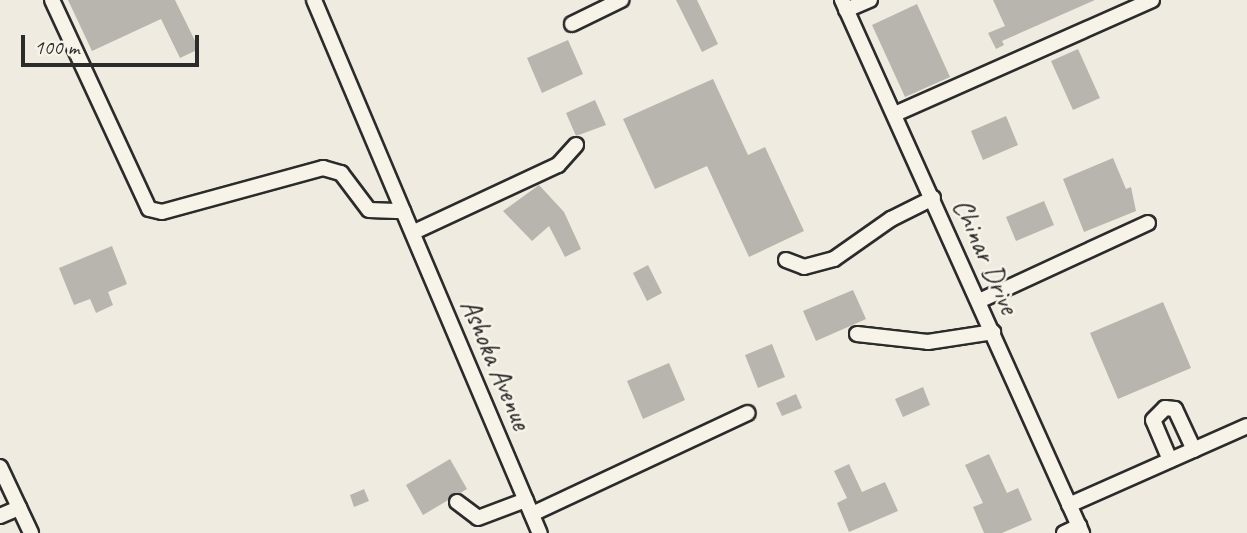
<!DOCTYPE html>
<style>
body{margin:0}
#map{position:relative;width:1247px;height:533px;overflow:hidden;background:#efebe0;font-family:Caveat,sans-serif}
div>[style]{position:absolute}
.building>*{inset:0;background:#b8b5ae}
.roads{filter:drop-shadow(2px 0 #2b2b2b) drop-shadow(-2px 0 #2b2b2b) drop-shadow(0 2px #2b2b2b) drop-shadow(0 -2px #2b2b2b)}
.minor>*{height:14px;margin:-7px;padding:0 7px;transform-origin:7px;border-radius:7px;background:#f7f3e8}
span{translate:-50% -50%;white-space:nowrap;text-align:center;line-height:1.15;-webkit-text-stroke:5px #f7f3e8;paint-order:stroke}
.street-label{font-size:28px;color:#2b2b2b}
.scale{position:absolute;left:21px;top:35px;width:178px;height:32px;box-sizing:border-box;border:4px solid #2b2b2b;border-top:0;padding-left:9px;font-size:21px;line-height:24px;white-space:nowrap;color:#2b2b2b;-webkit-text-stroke:5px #f7f3e8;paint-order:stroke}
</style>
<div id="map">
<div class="building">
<div style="clip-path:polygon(68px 0,175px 0,199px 49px,180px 58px,161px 19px,92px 51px)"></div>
<div style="clip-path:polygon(676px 0,697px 0,718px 44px,702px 52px)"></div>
<div style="clip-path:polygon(993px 0,1095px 0,1002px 41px,1004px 45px,996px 49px,988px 33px,1005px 26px)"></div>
<div style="clip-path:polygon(917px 4px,950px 77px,905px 97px,872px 25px)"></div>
<div style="clip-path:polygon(568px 40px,583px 74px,542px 93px,527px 58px)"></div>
<div style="clip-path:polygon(1078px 49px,1100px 98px,1073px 110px,1051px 61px)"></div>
<div style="clip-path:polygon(713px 79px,748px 155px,765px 147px,804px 231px,749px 257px,707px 166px,655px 189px,623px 119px)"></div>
<div style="clip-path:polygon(595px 100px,606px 125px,576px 136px,566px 113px)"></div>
<div style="clip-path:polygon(1006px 116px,1018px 145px,983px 160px,971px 131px)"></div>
<div style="clip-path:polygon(1113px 158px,1126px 189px,1131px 187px,1136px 211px,1084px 232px,1063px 179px)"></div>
<div style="clip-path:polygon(539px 185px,564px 212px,581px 249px,565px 257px,549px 226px,532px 241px,503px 211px)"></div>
<div style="clip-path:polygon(1044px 201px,1054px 225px,1016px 241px,1006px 217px)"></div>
<div style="clip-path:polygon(112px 246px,127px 284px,108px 292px,113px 305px,96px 313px,90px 299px,74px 305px,59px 268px)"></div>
<div style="clip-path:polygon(648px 265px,662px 293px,647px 301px,633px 273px)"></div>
<div style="clip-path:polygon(853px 290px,866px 319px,816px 341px,803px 311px)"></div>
<div style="clip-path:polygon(1163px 302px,1191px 368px,1118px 399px,1090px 333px)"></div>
<div style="clip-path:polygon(772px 344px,785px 377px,758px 388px,745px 355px)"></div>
<div style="clip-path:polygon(669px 363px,685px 400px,643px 419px,627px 381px)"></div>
<div style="clip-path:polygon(923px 387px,930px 405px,903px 417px,895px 399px)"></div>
<div style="clip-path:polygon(796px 394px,802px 408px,782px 416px,776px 403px)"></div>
<div style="clip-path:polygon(989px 454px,1007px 493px,1018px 488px,1032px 520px,1002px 533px,984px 533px,973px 507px,983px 503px,965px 465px)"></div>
<div style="clip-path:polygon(450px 459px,467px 489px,423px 515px,406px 485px)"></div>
<div style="clip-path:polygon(849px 464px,862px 492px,885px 482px,898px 511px,849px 532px,837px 503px,847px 498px,834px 471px)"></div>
<div style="clip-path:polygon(364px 489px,369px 501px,354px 507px,350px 495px)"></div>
</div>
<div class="roads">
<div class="minor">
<div style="left:52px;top:0;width:230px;rotate:65.1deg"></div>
<div style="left:149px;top:209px;width:13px;rotate:13deg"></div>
<div style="left:162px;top:212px;width:167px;rotate:-15.3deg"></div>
<div style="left:323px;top:168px;width:19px;rotate:16deg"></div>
<div style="left:341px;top:173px;width:46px;rotate:52.9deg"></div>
<div style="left:369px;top:210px;width:34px;rotate:2deg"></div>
<div style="left:403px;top:211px;width:350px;rotate:67deg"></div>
<div style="left:314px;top:0;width:229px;rotate:67.1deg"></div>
<div style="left:842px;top:0;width:585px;rotate:65.76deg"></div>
<div style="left:846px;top:10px;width:26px;rotate:-23deg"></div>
<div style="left:572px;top:24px;width:55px;rotate:-26.1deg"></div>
<div style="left:895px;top:114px;width:281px;rotate:-23.9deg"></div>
<div style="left:414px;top:232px;width:159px;rotate:-25deg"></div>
<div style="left:558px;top:165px;width:27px;rotate:-48deg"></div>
<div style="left:786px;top:260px;width:19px;rotate:21deg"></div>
<div style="left:804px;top:267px;width:31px;rotate:-15deg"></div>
<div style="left:834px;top:259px;width:70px;rotate:-35.1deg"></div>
<div style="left:891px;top:219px;width:47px;rotate:-26.6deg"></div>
<div style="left:979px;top:301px;width:186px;rotate:-24.8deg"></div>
<div style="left:857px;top:334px;width:71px;rotate:6.4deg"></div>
<div style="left:928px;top:342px;width:66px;rotate:-8.7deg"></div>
<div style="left:1170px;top:460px;width:43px;rotate:-113deg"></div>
<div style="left:1153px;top:420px;width:17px;rotate:-45deg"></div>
<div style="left:1165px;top:408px;width:10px;rotate:6deg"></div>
<div style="left:1175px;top:409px;width:45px;rotate:65.1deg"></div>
<div style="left:0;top:467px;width:73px;rotate:64.8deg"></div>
<div style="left:457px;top:502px;width:26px;rotate:37deg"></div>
<div style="left:478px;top:518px;width:51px;rotate:-20.6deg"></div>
<div style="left:1069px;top:505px;width:195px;rotate:-23.9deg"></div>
<div style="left:532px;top:514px;width:238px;rotate:-25.1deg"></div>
<div style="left:0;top:516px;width:21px;rotate:-23deg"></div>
<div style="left:1064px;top:533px;width:17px;rotate:-25deg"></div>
</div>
</div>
<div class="street-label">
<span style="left:986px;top:256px;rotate:66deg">Chinar Drive</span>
<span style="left:496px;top:364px;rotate:67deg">Ashoka Avenue</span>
</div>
<div class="scale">100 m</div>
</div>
